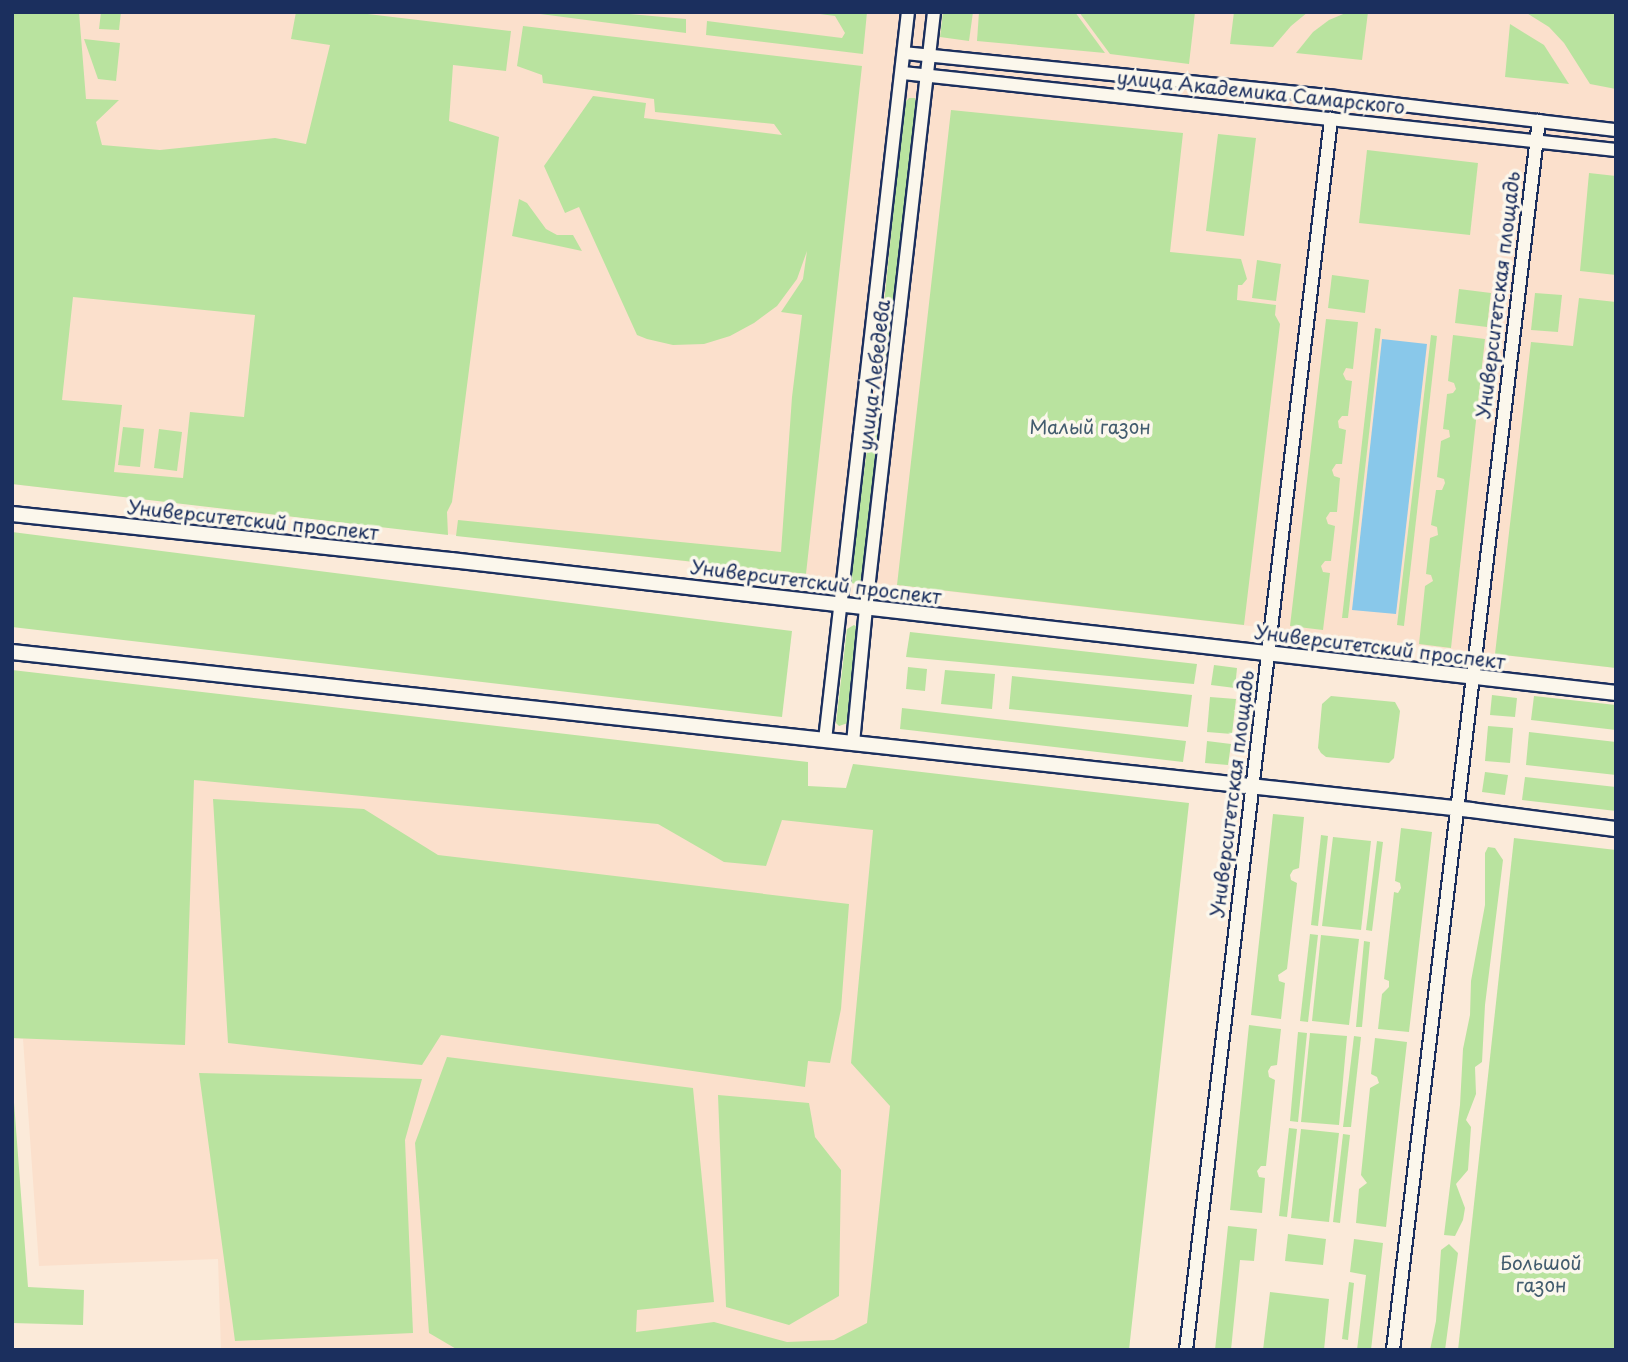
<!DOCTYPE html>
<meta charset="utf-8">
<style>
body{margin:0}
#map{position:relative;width:1628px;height:1362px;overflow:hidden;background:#fbead9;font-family:"Playpen Sans",sans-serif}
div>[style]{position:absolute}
.built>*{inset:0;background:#fbe0cc}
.green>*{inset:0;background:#b9e39f}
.water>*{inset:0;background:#89c8ea}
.roads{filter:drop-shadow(2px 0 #1b2f5e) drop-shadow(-2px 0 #1b2f5e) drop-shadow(0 2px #1b2f5e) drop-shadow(0 -2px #1b2f5e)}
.minor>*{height:12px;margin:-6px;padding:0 6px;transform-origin:6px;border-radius:6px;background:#fbf7ec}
.major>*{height:14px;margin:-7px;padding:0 7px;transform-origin:7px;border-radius:7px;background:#fbf7ec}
span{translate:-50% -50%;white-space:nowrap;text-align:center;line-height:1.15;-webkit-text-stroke:7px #fbf7ec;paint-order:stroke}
.street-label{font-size:19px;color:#1b2f5e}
.park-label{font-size:19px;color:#425c6e}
.frame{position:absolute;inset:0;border:14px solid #1b2f5e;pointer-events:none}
</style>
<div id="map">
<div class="built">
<div style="clip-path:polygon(12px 12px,1616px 12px,1616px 668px,12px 484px)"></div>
<div style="clip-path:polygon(12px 682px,760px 802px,936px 819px,980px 1350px,221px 1350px,218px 1259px,39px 1266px,23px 1039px,12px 1038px)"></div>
</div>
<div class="green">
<div style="clip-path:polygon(evenodd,12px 12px,79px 12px,86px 99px,119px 100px,96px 122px,102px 145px,160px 150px,275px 138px,306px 144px,330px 45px,291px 39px,296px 12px,351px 12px,511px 31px,506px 71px,453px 65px,449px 121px,499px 137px,452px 502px,447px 512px,448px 535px,12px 484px,12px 12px,73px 297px,255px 315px,244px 417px,190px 412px,183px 478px,114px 472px,122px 405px,62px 400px,73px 297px)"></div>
<div style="clip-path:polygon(101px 12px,121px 12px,119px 30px,99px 29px)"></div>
<div style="clip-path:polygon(525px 12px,607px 12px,686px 19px,686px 33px)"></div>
<div style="clip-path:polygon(805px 12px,867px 12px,863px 54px,706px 35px,707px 21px,842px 38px,845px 33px,835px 16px)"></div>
<div style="clip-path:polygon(943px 12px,973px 12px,969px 41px,940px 37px)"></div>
<div style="clip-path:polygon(979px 12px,1075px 12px,1105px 53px,977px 41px)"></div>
<div style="clip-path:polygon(1079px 12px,1195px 12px,1189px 64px,1110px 54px)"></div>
<div style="clip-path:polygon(1234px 12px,1308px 12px,1291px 26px,1273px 47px,1230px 44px)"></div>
<div style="clip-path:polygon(1348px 12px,1368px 12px,1362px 60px,1296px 53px,1313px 32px,1329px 20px)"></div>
<div style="clip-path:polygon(1525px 12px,1616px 12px,1616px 89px,1590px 84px,1564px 43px,1549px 27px)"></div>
<div style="clip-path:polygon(1510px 24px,1544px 45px,1569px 84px,1505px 77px)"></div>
<div style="clip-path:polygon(523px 26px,862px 66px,806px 574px,456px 536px,458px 520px,781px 552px,792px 397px,802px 315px,781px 312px,803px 279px,807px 251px,797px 279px,777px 306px,754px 323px,730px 336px,704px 344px,673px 345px,647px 339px,637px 335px,579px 207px,565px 213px,544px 166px,593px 96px,646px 103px,644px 118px,782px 135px,774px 124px,655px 112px,654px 99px,543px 83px,542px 75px,517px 66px)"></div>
<div style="clip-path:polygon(84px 39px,120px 43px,116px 81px,98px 79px)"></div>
<div style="clip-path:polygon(909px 98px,915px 98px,917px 105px,891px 356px,879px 355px,904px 104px)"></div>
<div style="clip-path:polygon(951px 110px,1183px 133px,1170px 252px,1241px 259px,1247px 279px,1242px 285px,1238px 285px,1237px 300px,1276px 305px,1275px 315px,1280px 324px,1244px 625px,897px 585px)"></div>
<div style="clip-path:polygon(1218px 134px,1256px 138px,1244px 236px,1206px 231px)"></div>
<div style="clip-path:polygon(1367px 150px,1478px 163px,1470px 235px,1359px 223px)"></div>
<div style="clip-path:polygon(1589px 173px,1616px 176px,1616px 275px,1580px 271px)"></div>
<div style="clip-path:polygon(519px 199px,527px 203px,546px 229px,557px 235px,573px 235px,582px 251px,512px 236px)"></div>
<div style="clip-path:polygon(1257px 260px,1281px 264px,1276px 301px,1252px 298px)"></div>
<div style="clip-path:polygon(1332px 275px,1369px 280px,1365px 313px,1328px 308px)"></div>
<div style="clip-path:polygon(1459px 289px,1491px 293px,1487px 327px,1455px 323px)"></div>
<div style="clip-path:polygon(1535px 293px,1562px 295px,1558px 332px,1531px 330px)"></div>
<div style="clip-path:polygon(1579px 298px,1616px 302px,1616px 668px,1495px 654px,1531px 342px,1573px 346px)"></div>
<div style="clip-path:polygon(1326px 319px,1358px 322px,1353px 369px,1346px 368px,1343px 374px,1346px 380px,1352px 381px,1348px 416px,1342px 416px,1338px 421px,1339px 428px,1346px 430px,1342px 464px,1336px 464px,1332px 470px,1334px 476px,1340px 478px,1337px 512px,1330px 512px,1326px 518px,1328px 524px,1335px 526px,1331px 561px,1325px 561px,1321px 566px,1323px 572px,1330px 573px,1323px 630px,1290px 626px)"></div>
<div style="clip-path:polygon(1375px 328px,1381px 329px,1348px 618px,1342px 618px)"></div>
<div style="clip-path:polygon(1431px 335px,1437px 336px,1404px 626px,1397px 625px)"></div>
<div style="clip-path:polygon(1453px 335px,1485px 339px,1451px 648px,1419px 644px,1425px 586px,1433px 581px,1431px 575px,1426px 574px,1430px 538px,1438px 535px,1437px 527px,1431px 525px,1436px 490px,1442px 490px,1445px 483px,1444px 479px,1437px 477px,1441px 441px,1450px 437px,1449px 430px,1443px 429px,1447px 394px,1453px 393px,1456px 389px,1454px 383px,1448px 381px)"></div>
<div style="clip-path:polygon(874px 400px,884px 402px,861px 581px,856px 584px,851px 583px,849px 579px)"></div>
<div style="clip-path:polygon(123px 427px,144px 429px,140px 467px,118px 465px)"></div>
<div style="clip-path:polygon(159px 429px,182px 432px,177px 471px,154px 468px)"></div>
<div style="clip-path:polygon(12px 532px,792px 631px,782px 717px,12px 627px)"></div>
<div style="clip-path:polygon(854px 625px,857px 627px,848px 723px,839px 726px,836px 723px,847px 629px)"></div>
<div style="clip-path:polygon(910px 632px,1197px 664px,1194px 684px,906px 657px)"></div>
<div style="clip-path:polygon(1214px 665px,1237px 668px,1235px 688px,1211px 685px)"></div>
<div style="clip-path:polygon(908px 667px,927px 669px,925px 691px,906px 689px)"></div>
<div style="clip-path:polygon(12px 670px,808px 762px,808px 786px,846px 788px,853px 764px,1189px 803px,1129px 1350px,458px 1350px,429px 1333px,415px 1143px,447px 1057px,693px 1088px,714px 1302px,637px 1310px,636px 1332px,714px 1322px,787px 1342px,834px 1340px,867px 1323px,890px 1106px,851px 1063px,873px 830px,782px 820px,766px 866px,724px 862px,658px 824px,194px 780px,185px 1045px,12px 1038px)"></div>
<div style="clip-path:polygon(945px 670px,995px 674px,992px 709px,941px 704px)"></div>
<div style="clip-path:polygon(1012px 676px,1192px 695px,1188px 727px,1009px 709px)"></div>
<div style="clip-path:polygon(1492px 695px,1517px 698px,1515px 717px,1490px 715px)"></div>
<div style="clip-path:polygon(1331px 696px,1395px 702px,1400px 711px,1394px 758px,1389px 763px,1326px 757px,1321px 753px,1318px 748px,1322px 704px)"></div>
<div style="clip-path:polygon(1534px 696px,1616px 705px,1616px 730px,1531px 720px)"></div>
<div style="clip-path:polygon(1210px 697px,1236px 699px,1232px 734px,1207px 732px)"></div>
<div style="clip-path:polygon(902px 708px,1186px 741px,1183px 762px,900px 729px)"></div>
<div style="clip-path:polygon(1488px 726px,1513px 728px,1510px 763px,1485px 761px)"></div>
<div style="clip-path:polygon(1529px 732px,1616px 742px,1616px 775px,1526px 765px)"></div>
<div style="clip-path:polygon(1207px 741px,1231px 744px,1228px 765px,1205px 763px)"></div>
<div style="clip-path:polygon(1485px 772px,1508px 775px,1505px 795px,1482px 792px)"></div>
<div style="clip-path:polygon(1525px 777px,1616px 787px,1616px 811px,1522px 800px)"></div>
<div style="clip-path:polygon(213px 799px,364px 809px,438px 855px,849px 904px,841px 1009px,830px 1063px,808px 1061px,805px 1087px,441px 1035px,422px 1065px,228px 1043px)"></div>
<div style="clip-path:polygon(1273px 814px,1304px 817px,1299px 868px,1293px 870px,1290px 875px,1291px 880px,1297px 883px,1287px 969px,1278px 975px,1279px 981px,1285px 983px,1281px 1019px,1251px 1015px)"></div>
<div style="clip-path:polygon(1401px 828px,1432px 832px,1409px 1032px,1378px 1029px,1382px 994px,1389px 987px,1389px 981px,1384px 979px,1394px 892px,1398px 893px,1401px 888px,1400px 883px,1395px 881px)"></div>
<div style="clip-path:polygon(1321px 835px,1328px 836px,1318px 926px,1311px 925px)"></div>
<div style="clip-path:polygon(1333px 837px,1371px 841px,1361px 930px,1322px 926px)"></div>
<div style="clip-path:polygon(1514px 838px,1616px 850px,1616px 1350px,1458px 1350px)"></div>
<div style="clip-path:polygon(1377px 841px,1383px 842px,1372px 931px,1366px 930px)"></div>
<div style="clip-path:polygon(1488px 847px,1495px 848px,1503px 860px,1485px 1005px,1482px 1062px,1475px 1067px,1476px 1094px,1466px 1120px,1471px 1127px,1468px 1170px,1456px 1184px,1465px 1208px,1463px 1220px,1455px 1236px,1444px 1235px,1460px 1105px,1463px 1049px,1470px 1015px,1471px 981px,1485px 905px,1485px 853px)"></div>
<div style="clip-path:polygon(1310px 934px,1318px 935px,1308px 1022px,1300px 1021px)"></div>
<div style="clip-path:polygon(1321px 935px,1359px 939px,1349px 1025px,1312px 1021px)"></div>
<div style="clip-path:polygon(1364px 941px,1370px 942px,1362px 1027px,1356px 1027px)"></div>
<div style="clip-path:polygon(1249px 1025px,1281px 1029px,1277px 1065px,1271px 1066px,1268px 1071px,1269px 1077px,1275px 1080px,1266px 1166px,1261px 1166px,1257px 1171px,1259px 1177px,1265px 1178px,1262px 1213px,1230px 1210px)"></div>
<div style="clip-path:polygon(1298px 1032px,1307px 1033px,1298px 1122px,1290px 1121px)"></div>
<div style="clip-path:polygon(1310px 1033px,1347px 1036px,1339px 1125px,1301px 1122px)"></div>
<div style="clip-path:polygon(1354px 1036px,1361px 1037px,1351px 1127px,1343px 1127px)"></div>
<div style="clip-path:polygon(1375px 1038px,1407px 1042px,1386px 1227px,1356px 1223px,1359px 1189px,1367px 1183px,1361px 1175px,1370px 1088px,1379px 1083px,1377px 1077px,1371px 1074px)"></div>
<div style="clip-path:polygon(199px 1073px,422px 1079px,405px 1140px,413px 1333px,235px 1341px)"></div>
<div style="clip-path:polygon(12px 1076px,28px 1287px,84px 1290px,83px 1325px,12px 1323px)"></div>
<div style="clip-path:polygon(718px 1095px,809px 1103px,815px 1137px,841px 1170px,839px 1296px,789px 1325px,726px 1307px)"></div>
<div style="clip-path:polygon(1289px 1128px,1297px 1129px,1287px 1217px,1279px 1216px)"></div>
<div style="clip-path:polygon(1301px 1129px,1339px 1133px,1329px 1222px,1291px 1218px)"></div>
<div style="clip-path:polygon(1343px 1134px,1350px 1135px,1340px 1223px,1333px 1222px)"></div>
<div style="clip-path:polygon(1228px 1226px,1257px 1229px,1254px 1261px,1240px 1260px,1231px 1350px,1215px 1350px)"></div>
<div style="clip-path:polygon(1288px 1234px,1326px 1239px,1323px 1265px,1285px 1261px)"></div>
<div style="clip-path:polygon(1354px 1239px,1383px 1243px,1371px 1350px,1357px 1350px,1366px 1275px,1350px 1272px)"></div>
<div style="clip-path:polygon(1449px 1244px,1458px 1253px,1445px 1350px,1430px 1350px,1436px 1321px,1441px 1250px)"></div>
<div style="clip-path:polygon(1349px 1282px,1354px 1283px,1348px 1340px,1342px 1339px)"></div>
<div style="clip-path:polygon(1270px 1292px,1329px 1299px,1324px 1350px,1263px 1350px)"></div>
</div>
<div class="water">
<div style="clip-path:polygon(1382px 339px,1427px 344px,1396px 614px,1352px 610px)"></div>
</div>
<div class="roads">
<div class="minor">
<div style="left:904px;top:53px;width:432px;rotate:5.8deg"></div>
<div style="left:1334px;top:97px;width:284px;rotate:6.7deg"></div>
<div style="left:903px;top:73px;width:717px;rotate:6.16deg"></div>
<div style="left:825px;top:740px;width:733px;rotate:-83.5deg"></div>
<div style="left:853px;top:743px;width:137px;rotate:-84.5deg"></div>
<div style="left:866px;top:607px;width:599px;rotate:-83.48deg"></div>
<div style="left:1186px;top:1350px;width:1240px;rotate:-83.28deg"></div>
<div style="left:1393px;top:1350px;width:1238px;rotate:-83.23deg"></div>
</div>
<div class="major">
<div style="left:12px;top:514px;width:441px;rotate:6deg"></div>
<div style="left:451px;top:560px;width:1173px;rotate:6.51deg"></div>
<div style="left:12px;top:652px;width:1468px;rotate:6.18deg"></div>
<div style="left:1471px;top:810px;width:146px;rotate:7.5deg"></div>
</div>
</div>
<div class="street-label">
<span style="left:1261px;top:92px;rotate:6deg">улица Академика Самарского</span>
<span style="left:1498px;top:295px;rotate:-83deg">Университетская площадь</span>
<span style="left:874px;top:375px;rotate:-83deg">улица Лебедева</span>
<span style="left:253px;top:520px;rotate:6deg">Университетский проспект</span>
<span style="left:816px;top:582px;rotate:7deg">Университетский проспект</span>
<span style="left:1380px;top:647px;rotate:7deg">Университетский проспект</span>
<span style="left:1232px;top:794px;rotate:-83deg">Университетская площадь</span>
</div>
<div class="park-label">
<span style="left:1090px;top:427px">Малый газон</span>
<span style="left:1541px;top:1274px">Большой<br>газон</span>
</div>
<div class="frame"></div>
</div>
